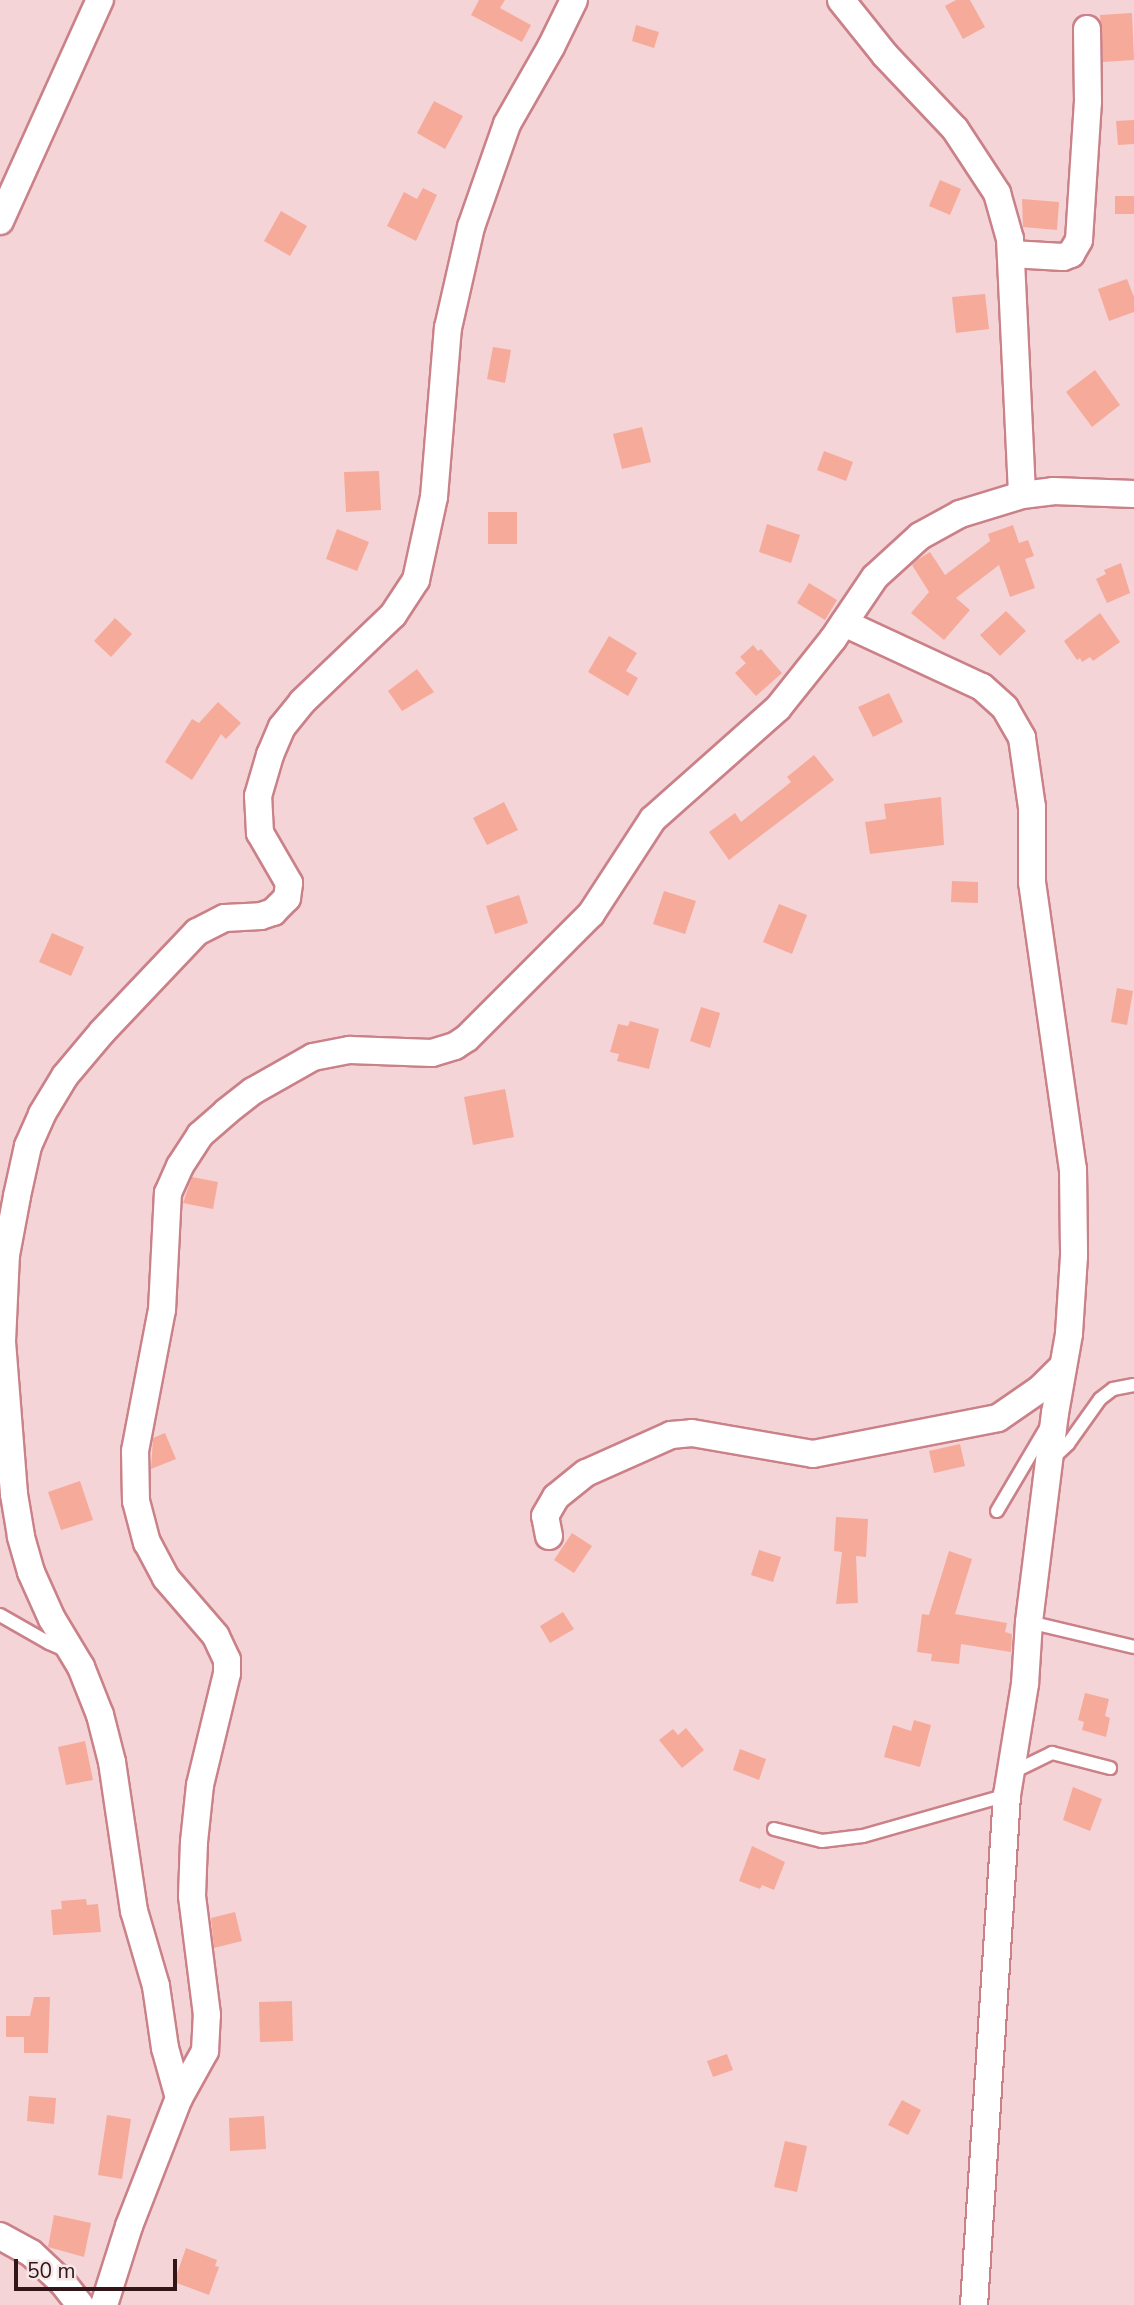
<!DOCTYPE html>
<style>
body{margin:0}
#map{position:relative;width:1134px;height:2305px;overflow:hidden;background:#f5d4d7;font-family:"Nunito Sans",sans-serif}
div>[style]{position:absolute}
.building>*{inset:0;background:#f6aa99}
.roads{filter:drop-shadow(2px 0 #ca8188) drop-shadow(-2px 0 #ca8188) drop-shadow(0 2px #ca8188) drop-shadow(0 -2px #ca8188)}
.service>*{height:12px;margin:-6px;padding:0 6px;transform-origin:6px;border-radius:6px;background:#fff}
.minor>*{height:26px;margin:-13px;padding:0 13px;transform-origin:13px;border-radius:13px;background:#fff}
span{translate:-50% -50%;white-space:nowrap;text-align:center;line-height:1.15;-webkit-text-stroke:5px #f7e6e7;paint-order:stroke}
.scale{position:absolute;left:14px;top:2259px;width:163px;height:32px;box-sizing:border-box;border:4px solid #311518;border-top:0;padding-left:9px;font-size:21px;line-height:24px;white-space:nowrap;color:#311518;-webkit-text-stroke:5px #f7e6e7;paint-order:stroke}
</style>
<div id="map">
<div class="building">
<div style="clip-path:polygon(479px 0,505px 0,500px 8px,531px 25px,522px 42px,471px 15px)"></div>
<div style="clip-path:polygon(956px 0,970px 0,985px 27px,963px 39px,945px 6px)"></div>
<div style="clip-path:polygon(1132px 13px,1134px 60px,1103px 62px,1100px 15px)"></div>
<div style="clip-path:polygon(636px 25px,659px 32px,654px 48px,632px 41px)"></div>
<div style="clip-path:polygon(434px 101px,463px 116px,445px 149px,417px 133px)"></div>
<div style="clip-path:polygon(1134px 120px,1134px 144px,1118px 145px,1116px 121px)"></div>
<div style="clip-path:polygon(940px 180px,961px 189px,950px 215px,929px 206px)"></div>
<div style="clip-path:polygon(423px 188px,437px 195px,416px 241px,387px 226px,404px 192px,417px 199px)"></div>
<div style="clip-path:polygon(1115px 196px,1134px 196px,1134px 214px,1115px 214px)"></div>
<div style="clip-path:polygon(1022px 199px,1059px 202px,1057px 230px,1023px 227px)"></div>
<div style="clip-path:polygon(281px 211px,307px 226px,290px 256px,264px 241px)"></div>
<div style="clip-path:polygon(1127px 279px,1134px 297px,1134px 312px,1109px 321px,1098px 289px)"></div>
<div style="clip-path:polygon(985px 294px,989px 329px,956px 333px,952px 297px)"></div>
<div style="clip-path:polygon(493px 347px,511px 350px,505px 383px,487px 379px)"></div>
<div style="clip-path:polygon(1095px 370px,1120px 405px,1092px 427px,1066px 392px)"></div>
<div style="clip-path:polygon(642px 427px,651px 462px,622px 469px,613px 434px)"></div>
<div style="clip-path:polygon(824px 451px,853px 462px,846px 481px,817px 470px)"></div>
<div style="clip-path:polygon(379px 471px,381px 510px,346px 512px,344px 472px)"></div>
<div style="clip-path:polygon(488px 512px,517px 512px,517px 544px,488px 544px)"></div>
<div style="clip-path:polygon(767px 524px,800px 535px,791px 563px,759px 552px)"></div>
<div style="clip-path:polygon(1013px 525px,1019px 543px,1028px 540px,1034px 556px,1025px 559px,1035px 588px,1010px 597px,999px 565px,956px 598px,970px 610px,944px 640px,911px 613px,929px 592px,912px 565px,917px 560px,930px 552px,945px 575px,990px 541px,988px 534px)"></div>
<div style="clip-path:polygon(337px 529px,369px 542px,357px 571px,326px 559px)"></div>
<div style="clip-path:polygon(1121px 563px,1130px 593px,1107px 603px,1096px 579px,1106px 574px,1104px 570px)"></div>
<div style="clip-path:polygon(809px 583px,837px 600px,825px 620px,797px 603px)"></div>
<div style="clip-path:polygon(1006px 611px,1026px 631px,1000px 656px,980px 635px)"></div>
<div style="clip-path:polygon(1100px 613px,1120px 642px,1093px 661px,1090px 657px,1082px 662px,1080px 658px,1077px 660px,1064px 641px)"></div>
<div style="clip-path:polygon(115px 618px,132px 634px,111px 657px,94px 641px)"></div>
<div style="clip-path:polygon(609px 636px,637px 653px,626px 671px,638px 678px,628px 696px,588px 672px)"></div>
<div style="clip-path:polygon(753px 645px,758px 651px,761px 649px,782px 673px,756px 696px,735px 673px,746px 663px,740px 657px)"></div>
<div style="clip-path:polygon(417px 669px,434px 692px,402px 711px,388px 691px)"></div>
<div style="clip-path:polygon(889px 693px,903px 722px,873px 737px,858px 707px)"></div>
<div style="clip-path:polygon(218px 702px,241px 723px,226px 739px,221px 734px,192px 780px,165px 762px,192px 719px,199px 723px)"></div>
<div style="clip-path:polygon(814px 755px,834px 780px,729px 860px,709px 832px,735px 813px,741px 822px,791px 782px,787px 777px)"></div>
<div style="clip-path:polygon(941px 797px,944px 845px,870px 854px,865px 822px,886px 819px,884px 804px)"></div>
<div style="clip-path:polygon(504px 802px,518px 830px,487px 845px,473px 818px)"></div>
<div style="clip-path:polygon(952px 881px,978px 882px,978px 903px,951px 902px)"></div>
<div style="clip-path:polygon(664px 891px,696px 901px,685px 934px,653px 924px)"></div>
<div style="clip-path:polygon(519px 895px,528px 923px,495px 934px,486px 906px)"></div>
<div style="clip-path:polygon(779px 904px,807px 915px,792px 954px,763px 942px)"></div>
<div style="clip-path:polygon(52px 933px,84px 947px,71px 976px,39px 962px)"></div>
<div style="clip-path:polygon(1117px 988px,1133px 991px,1127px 1025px,1111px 1022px)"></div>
<div style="clip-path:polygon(701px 1007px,720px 1013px,710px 1048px,690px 1041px)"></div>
<div style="clip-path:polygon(630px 1021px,659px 1029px,649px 1069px,617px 1061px,619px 1054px,610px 1052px,618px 1024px,628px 1026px)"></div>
<div style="clip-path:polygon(505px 1089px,514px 1137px,473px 1145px,464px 1097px)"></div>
<div style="clip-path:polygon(192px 1177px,218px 1182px,213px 1209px,183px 1203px)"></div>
<div style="clip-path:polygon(165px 1433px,176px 1459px,151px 1469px,153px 1438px)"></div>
<div style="clip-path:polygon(960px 1444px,965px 1466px,934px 1473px,929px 1451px)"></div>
<div style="clip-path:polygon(80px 1481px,93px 1520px,61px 1530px,48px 1492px)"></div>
<div style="clip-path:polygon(836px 1517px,868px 1519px,866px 1557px,856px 1556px,858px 1603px,836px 1604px,842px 1552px,834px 1551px)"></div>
<div style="clip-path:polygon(572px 1533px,592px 1546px,574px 1573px,554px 1560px)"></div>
<div style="clip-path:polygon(759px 1550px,781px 1557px,773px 1582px,751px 1575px)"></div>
<div style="clip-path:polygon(949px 1551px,972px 1559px,955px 1614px,1007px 1623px,1005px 1632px,1012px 1634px,1011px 1652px,961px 1644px,959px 1664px,931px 1661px,932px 1654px,917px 1652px,922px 1614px,929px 1615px)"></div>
<div style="clip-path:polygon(563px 1612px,574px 1629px,550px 1643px,540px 1626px)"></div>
<div style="clip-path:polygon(1085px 1693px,1109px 1699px,1105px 1716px,1110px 1718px,1106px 1737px,1082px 1730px,1084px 1722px,1078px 1720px)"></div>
<div style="clip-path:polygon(914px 1720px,931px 1725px,920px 1767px,884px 1757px,893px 1725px,911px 1731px)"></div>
<div style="clip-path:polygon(686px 1728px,704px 1750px,682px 1768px,659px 1740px,673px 1729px,678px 1735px)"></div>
<div style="clip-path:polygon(85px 1741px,93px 1780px,66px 1785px,58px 1747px)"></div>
<div style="clip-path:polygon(740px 1749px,766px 1759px,759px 1780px,733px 1770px)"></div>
<div style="clip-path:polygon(1073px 1787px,1102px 1799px,1090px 1831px,1063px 1820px)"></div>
<div style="clip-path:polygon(752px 1846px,785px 1862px,774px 1890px,762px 1885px,760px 1889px,739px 1881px)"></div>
<div style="clip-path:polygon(86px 1899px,87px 1905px,98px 1904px,101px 1932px,53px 1935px,51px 1910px,62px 1909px,61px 1901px)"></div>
<div style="clip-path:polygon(235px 1912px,242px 1941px,214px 1948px,211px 1918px)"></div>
<div style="clip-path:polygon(34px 1997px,50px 1997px,48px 2053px,24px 2053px,24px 2037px,6px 2037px,6px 2016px,30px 2016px)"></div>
<div style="clip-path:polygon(292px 2001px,293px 2041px,260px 2042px,259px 2002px)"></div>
<div style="clip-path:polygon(727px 2054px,733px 2070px,713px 2077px,707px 2061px)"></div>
<div style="clip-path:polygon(29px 2096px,56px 2098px,54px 2124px,27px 2121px)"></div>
<div style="clip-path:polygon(902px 2100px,921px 2110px,908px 2135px,888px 2125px)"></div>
<div style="clip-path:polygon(107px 2115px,131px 2119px,122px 2179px,98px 2175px)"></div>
<div style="clip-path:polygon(264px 2116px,266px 2149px,230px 2151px,229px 2118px)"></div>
<div style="clip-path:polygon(785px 2141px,807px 2146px,797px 2192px,774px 2187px)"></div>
<div style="clip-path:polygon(54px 2215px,91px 2223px,84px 2257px,48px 2247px)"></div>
<div style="clip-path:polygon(186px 2248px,217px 2260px,215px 2266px,219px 2267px,209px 2295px,174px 2282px)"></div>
</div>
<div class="roads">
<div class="service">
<div style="left:1052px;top:1459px;width:22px;rotate:-43deg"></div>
<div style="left:1068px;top:1444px;width:55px;rotate:-54.6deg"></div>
<div style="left:1100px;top:1399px;width:16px;rotate:-38deg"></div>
<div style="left:1113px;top:1389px;width:21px;rotate:-11deg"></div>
<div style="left:997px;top:1511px;width:96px;rotate:-59.4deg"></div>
<div style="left:0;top:1615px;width:56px;rotate:29.7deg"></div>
<div style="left:49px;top:1643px;width:20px;rotate:24deg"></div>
<div style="left:1029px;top:1622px;width:108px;rotate:13.4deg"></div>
<div style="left:1011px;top:1773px;width:46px;rotate:-26deg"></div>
<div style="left:1052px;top:1753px;width:60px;rotate:14.5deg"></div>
<div style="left:774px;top:1829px;width:49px;rotate:14deg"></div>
<div style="left:822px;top:1841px;width:41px;rotate:-7deg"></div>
<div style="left:863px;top:1836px;width:150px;rotate:-15.9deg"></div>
</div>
<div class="minor">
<div style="left:841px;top:0;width:70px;rotate:51.3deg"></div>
<div style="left:885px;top:55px;width:102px;rotate:46.6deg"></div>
<div style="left:955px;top:129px;width:77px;rotate:56.7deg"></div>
<div style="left:997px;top:193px;width:48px;rotate:74.2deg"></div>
<div style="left:1010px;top:239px;width:256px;rotate:87.3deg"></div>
<div style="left:0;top:221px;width:243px;rotate:-65.7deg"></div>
<div style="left:1011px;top:254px;width:52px;rotate:3.3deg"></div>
<div style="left:1063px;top:257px;width:9px;rotate:-21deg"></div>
<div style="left:1071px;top:254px;width:16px;rotate:-60deg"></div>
<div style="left:1079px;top:240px;width:138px;rotate:-86.3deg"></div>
<div style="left:1088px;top:102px;width:73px;rotate:-90.8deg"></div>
<div style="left:844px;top:623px;width:152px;rotate:24.9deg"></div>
<div style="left:982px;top:687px;width:31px;rotate:42deg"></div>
<div style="left:1005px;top:708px;width:34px;rotate:60deg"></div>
<div style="left:1022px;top:738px;width:70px;rotate:81.8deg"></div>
<div style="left:1032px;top:807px;width:75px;rotate:90deg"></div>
<div style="left:1032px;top:882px;width:290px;rotate:81.9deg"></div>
<div style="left:1073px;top:1169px;width:87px;rotate:89.3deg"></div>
<div style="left:1074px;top:1256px;width:78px;rotate:93.7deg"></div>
<div style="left:1069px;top:1334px;width:80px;rotate:100deg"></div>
<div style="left:1055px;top:1413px;width:211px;rotate:97.1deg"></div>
<div style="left:1029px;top:1622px;width:62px;rotate:93.7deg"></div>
<div style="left:1025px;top:1684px;width:112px;rotate:99.2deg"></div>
<div style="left:1007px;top:1795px;width:511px;rotate:93.7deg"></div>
<div style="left:549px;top:1536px;width:20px;rotate:-101deg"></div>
<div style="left:545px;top:1516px;width:22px;rotate:-60deg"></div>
<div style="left:556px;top:1497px;width:38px;rotate:-39deg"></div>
<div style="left:586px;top:1473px;width:93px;rotate:-24.1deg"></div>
<div style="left:671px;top:1435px;width:21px;rotate:-5deg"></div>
<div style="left:692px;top:1433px;width:123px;rotate:9.8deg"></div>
<div style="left:813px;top:1454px;width:188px;rotate:-11deg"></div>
<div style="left:998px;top:1418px;width:51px;rotate:-34.6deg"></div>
<div style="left:1040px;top:1389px;width:31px;rotate:-45deg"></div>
<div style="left:179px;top:2098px;width:52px;rotate:-105.6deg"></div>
<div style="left:165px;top:2048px;width:63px;rotate:-98.3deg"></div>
<div style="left:156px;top:1986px;width:78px;rotate:-106.3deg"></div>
<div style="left:134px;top:1911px;width:151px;rotate:-98.4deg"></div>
<div style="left:112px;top:1762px;width:49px;rotate:-104.3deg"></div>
<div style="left:100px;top:1715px;width:52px;rotate:-111.6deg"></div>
<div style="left:81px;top:1667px;width:56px;rotate:-121.1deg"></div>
<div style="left:52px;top:1619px;width:51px;rotate:-114.1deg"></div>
<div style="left:31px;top:1572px;width:37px;rotate:-106deg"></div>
<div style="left:21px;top:1536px;width:43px;rotate:-99.5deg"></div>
<div style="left:14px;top:1494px;width:152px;rotate:-94.5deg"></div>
<div style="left:2px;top:1342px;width:87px;rotate:-87.4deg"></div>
<div style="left:6px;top:1255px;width:60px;rotate:-79.4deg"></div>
<div style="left:17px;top:1196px;width:51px;rotate:-77.6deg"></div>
<div style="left:28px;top:1146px;width:35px;rotate:-66deg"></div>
<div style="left:42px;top:1114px;width:44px;rotate:-58.8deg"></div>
<div style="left:65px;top:1076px;width:57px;rotate:-49.9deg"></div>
<div style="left:102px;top:1032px;width:138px;rotate:-46.5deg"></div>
<div style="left:197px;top:932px;width:31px;rotate:-27deg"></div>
<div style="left:225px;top:918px;width:36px;rotate:-3deg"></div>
<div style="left:261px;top:916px;width:13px;rotate:-18deg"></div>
<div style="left:273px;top:912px;width:20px;rotate:-45deg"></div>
<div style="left:287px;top:898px;width:15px;rotate:-82deg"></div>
<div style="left:289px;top:883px;width:58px;rotate:-120.1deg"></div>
<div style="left:260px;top:833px;width:37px;rotate:-93deg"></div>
<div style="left:258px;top:796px;width:43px;rotate:-73.7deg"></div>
<div style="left:270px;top:755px;width:30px;rotate:-67deg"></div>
<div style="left:282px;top:727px;width:32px;rotate:-51deg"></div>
<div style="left:302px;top:702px;width:126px;rotate:-43.7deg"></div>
<div style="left:393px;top:615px;width:42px;rotate:-56.7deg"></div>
<div style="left:416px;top:580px;width:85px;rotate:-77.8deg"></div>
<div style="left:434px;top:497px;width:170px;rotate:-85.3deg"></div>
<div style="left:448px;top:328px;width:104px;rotate:-77.2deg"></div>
<div style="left:471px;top:227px;width:109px;rotate:-70.7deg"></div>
<div style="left:507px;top:124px;width:89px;rotate:-60.3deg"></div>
<div style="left:551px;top:47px;width:52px;rotate:-63.9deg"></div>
<div style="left:0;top:2236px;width:35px;rotate:29deg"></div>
<div style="left:31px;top:2253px;width:44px;rotate:43.2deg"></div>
<div style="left:63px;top:2283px;width:28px;rotate:52deg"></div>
<div style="left:104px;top:2305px;width:83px;rotate:-72.4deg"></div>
<div style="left:129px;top:2226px;width:137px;rotate:-68.7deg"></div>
<div style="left:179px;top:2098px;width:54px;rotate:-61deg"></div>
<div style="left:205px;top:2051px;width:36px;rotate:-87deg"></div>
<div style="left:207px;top:2015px;width:120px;rotate:-97.2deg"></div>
<div style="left:192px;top:1896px;width:54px;rotate:-87.9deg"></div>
<div style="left:194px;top:1842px;width:57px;rotate:-84deg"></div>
<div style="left:200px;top:1785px;width:115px;rotate:-76.4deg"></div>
<div style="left:227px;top:1673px;width:13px;rotate:-90deg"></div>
<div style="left:227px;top:1660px;width:26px;rotate:-115deg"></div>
<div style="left:216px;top:1636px;width:77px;rotate:-130.8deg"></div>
<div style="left:166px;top:1578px;width:40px;rotate:-118deg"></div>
<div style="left:147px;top:1543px;width:43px;rotate:-104.7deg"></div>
<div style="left:136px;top:1501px;width:50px;rotate:-91.1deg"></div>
<div style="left:135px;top:1451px;width:144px;rotate:-79.2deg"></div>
<div style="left:162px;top:1310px;width:117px;rotate:-87.1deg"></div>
<div style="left:168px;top:1193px;width:30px;rotate:-66deg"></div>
<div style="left:180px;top:1166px;width:37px;rotate:-57deg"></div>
<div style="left:200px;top:1135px;width:35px;rotate:-41deg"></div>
<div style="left:226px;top:1112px;width:34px;rotate:-38deg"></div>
<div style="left:253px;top:1091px;width:69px;rotate:-29.5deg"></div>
<div style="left:313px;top:1057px;width:38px;rotate:-11deg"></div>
<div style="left:350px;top:1050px;width:82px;rotate:2.1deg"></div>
<div style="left:432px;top:1053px;width:24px;rotate:-17deg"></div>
<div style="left:455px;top:1046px;width:14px;rotate:-34deg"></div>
<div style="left:467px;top:1038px;width:175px;rotate:-45deg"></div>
<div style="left:591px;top:914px;width:113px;rotate:-56.9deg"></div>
<div style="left:653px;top:819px;width:167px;rotate:-41.6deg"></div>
<div style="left:778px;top:708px;width:88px;rotate:-51.4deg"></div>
<div style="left:833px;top:639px;width:75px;rotate:-55.9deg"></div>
<div style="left:875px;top:577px;width:61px;rotate:-42.3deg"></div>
<div style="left:920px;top:536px;width:46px;rotate:-28.8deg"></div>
<div style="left:960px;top:514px;width:65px;rotate:-17deg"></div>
<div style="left:1022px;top:495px;width:31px;rotate:-7deg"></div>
<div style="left:1053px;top:491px;width:81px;rotate:2.1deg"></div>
</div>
</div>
<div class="scale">50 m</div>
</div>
